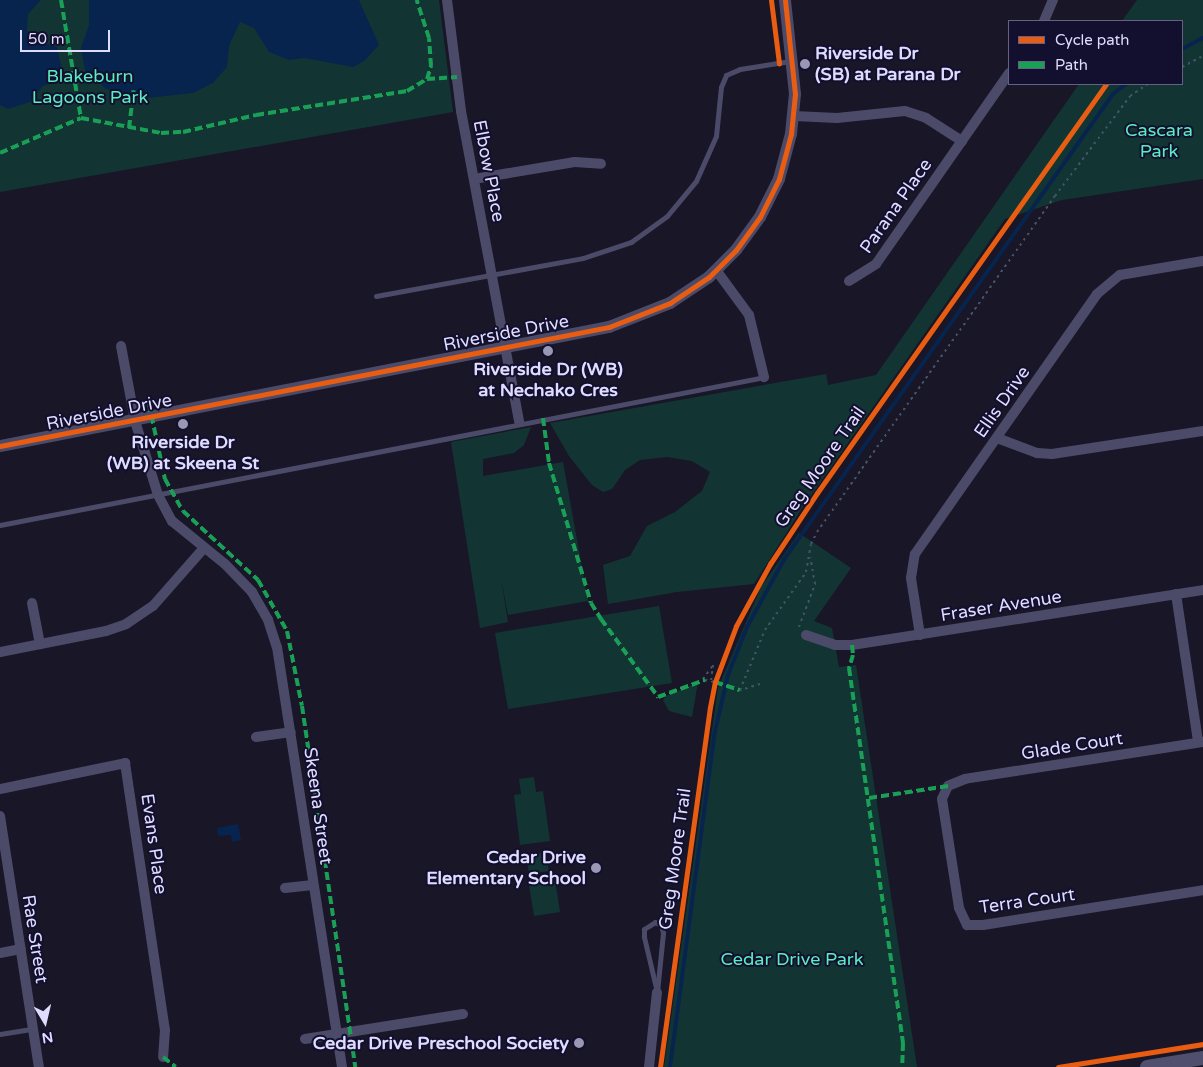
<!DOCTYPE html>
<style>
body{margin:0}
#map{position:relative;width:1203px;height:1067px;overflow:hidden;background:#191628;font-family:"Varela Round",sans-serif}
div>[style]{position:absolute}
.green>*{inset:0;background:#123534}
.water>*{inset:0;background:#07244e}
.stream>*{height:4px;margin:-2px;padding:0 2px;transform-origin:2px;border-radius:2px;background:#07244e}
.path>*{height:2px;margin-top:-1px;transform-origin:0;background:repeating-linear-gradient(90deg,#445464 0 2.5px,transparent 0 6.5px)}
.service>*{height:5px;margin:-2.5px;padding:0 2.5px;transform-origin:2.5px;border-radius:2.5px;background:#4b4b69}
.minor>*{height:10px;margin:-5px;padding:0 5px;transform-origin:5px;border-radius:5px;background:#4b4b69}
.tertiary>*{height:12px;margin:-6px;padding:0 6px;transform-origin:6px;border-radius:6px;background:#4b4b69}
.secondary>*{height:14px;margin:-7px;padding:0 7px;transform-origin:7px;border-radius:7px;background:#504f6e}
.quiet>*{height:4px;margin-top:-2px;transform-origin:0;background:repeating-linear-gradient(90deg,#1a9f57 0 8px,transparent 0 12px)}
.cycleway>*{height:5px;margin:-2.5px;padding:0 2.5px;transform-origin:2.5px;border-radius:2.5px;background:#e95d12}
.dots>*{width:14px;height:14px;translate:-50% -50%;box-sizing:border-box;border:2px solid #130f2f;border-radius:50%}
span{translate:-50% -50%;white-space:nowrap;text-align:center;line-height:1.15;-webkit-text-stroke:4px #130f2f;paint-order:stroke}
.poi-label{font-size:18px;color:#dfddff;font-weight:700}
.left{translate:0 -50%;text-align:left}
.right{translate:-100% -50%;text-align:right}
.park-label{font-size:18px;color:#5bedc1}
.street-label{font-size:18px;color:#dfddff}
.legend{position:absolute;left:1008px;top:20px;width:175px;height:65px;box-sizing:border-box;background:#130f2f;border:1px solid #656182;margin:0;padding:6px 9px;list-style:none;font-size:15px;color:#dfddff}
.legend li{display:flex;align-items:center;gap:10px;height:25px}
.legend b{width:25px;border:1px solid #656182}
.north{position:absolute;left:20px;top:997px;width:50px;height:50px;-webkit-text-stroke:4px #130f2f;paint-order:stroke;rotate:171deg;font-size:14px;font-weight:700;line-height:20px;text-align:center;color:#dfddff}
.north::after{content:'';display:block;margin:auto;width:18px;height:22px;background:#dfddff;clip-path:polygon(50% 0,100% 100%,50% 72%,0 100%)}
.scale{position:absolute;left:20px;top:30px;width:90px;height:22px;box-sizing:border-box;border:2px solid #dfddff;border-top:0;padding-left:6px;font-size:15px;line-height:18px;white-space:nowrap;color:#dfddff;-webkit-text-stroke:4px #130f2f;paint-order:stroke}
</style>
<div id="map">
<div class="green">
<div style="clip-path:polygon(0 0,439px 0,453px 112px,0 192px)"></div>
<div style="clip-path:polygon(1137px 0,1203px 0,1203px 179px,1062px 200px,1005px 219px,801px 510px,754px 584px,677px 592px,608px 604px,603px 565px,630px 556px,647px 526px,675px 512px,702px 491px,710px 472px,692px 461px,667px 457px,640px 460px,625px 470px,612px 489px,603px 492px,592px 485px,569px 456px,550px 423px,826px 374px,828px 385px,876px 375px,1079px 84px,1182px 84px,1182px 21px,1122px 21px)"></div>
<div style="clip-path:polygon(531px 427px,524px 445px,514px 453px,483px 459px,483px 476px,563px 462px,588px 601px,508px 615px,501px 578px,508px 622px,480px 628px,451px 442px)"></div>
<div style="clip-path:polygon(799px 533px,851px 568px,814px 621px,832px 628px,839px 667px,856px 665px,917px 1067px,664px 1067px,718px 688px,761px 587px)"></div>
<div style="clip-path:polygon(659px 606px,672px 683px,508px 709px,495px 633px)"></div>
<div style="clip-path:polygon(698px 682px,692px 717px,669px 711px,663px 700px,666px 696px)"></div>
<div style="clip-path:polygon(534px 777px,536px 792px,543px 791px,550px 841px,520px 845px,514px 795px,521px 794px,519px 779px)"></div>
<div style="clip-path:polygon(546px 852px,549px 871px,529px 874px,526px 855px)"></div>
<div style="clip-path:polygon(555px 880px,560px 912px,534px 916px,529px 885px)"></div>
</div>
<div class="water">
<div style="clip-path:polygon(0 0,41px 0,28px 14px,27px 29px,31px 39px,57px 47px,62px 70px,57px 81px,43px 86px,30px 102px,8px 109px,0 105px)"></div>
<div style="clip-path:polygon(89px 0,359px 0,379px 45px,364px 61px,353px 67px,304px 58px,289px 60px,269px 52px,254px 28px,240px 22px,229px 46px,227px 67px,213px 83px,193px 93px,147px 98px,106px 89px,85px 70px,81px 48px,89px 25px)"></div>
<div style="clip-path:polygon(238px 824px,241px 840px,232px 842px,231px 835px,218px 836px,217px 828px)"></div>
</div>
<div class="stream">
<div style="left:1182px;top:49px;width:24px;rotate:-28deg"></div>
<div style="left:670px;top:1067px;width:334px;rotate:-82.4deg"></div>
<div style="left:714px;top:736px;width:63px;rotate:-77.1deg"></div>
<div style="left:728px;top:675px;width:52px;rotate:-68.4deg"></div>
<div style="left:747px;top:627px;width:79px;rotate:-61.2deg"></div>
<div style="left:785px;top:558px;width:568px;rotate:-54.74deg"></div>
<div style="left:1113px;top:94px;width:16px;rotate:-38deg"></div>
</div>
<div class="path">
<div style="left:1182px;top:67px;width:24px;rotate:-28deg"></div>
<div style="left:799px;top:627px;width:46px;rotate:-69.6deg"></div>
<div style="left:815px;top:584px;width:27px;rotate:-100deg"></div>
<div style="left:703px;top:679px;width:17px;rotate:-54deg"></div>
<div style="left:713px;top:665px;width:16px;rotate:97deg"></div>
<div style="left:705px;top:680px;width:10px;rotate:11deg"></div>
<div style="left:760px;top:684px;width:21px;rotate:163deg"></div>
<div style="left:740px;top:690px;width:65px;rotate:-67.4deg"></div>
<div style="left:765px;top:630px;width:71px;rotate:-54.7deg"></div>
<div style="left:806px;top:572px;width:28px;rotate:-80deg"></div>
<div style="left:811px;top:544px;width:13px;rotate:-63deg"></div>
<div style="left:817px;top:532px;width:412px;rotate:-54.7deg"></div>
<div style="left:1055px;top:196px;width:125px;rotate:-53.1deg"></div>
<div style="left:1130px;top:96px;width:22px;rotate:-34deg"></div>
</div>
<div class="service">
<div style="left:376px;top:296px;width:210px;rotate:-10.4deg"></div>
<div style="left:583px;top:258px;width:51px;rotate:-18.4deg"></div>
<div style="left:631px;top:242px;width:44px;rotate:-35.8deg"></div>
<div style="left:667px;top:216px;width:45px;rotate:-50.4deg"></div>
<div style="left:696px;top:181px;width:49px;rotate:-66deg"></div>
<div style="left:716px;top:136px;width:49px;rotate:-84.2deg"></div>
<div style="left:721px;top:87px;width:13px;rotate:-67deg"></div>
<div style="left:726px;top:75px;width:15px;rotate:-23deg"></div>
<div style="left:740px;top:69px;width:51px;rotate:-9.1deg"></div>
<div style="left:0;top:525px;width:778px;rotate:-10.96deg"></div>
<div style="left:655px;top:922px;width:7px;rotate:27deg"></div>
<div style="left:661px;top:925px;width:8px;rotate:76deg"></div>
<div style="left:663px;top:933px;width:59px;rotate:95.8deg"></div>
<div style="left:657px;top:992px;width:57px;rotate:-103.3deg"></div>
<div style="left:644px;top:937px;width:8px;rotate:-90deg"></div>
<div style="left:644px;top:929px;width:13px;rotate:-32deg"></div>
<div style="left:0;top:1034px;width:33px;rotate:-9deg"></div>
</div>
<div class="minor">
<div style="left:447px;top:0;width:112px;rotate:82.8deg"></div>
<div style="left:461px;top:111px;width:316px;rotate:79.4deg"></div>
<div style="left:1044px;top:21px;width:23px;rotate:-67deg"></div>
<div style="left:794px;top:116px;width:43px;rotate:2.7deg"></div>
<div style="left:837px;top:118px;width:68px;rotate:-5.9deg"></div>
<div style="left:905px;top:111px;width:22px;rotate:18deg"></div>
<div style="left:926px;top:118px;width:43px;rotate:32.6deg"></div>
<div style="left:474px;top:179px;width:102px;rotate:-9.6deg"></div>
<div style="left:575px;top:162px;width:26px;rotate:4deg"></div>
<div style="left:716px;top:270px;width:56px;rotate:53.7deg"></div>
<div style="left:749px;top:315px;width:64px;rotate:76.4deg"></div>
<div style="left:849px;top:281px;width:32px;rotate:-32deg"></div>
<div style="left:876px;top:264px;width:233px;rotate:-55.1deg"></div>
<div style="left:121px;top:346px;width:76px;rotate:79.4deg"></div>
<div style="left:135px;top:421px;width:77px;rotate:72.7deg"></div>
<div style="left:158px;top:495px;width:30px;rotate:62deg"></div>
<div style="left:172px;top:521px;width:68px;rotate:39.1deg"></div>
<div style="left:225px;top:564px;width:39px;rotate:46deg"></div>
<div style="left:252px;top:592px;width:32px;rotate:60deg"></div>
<div style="left:268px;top:620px;width:28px;rotate:72deg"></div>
<div style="left:277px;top:647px;width:425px;rotate:81.2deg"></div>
<div style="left:997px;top:438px;width:43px;rotate:20.6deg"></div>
<div style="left:1037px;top:453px;width:15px;rotate:4deg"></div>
<div style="left:1052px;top:454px;width:153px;rotate:-8.7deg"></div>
<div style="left:1176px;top:594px;width:150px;rotate:81.5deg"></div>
<div style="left:32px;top:603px;width:42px;rotate:79deg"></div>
<div style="left:806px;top:635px;width:31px;rotate:19deg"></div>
<div style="left:835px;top:645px;width:17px"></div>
<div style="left:852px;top:645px;width:355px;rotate:-8.9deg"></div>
<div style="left:920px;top:635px;width:58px;rotate:-99deg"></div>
<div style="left:911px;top:578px;width:24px;rotate:-81deg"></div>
<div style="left:915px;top:554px;width:317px;rotate:-55deg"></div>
<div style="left:1097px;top:294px;width:30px;rotate:-40deg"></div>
<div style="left:1120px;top:275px;width:84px;rotate:-9.6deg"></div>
<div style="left:0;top:652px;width:108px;rotate:-11.2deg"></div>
<div style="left:106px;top:631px;width:21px;rotate:-19deg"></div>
<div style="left:126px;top:624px;width:32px;rotate:-34deg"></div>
<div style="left:153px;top:606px;width:76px;rotate:-48.7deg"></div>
<div style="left:256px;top:737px;width:35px;rotate:-8deg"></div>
<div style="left:1203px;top:742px;width:241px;rotate:171.2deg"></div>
<div style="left:965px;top:779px;width:18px;rotate:158deg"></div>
<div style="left:948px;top:786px;width:14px;rotate:115deg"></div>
<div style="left:942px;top:799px;width:110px;rotate:81.1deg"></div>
<div style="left:959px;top:908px;width:19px;rotate:65deg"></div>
<div style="left:967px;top:925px;width:16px"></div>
<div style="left:983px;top:925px;width:223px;rotate:-9deg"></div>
<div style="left:0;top:789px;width:128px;rotate:-11.7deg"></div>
<div style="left:125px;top:763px;width:270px;rotate:81.5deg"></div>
<div style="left:165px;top:1030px;width:27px;rotate:94deg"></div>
<div style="left:0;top:816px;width:254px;rotate:81.2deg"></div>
<div style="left:285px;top:888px;width:28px;rotate:-6deg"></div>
<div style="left:0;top:953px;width:21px;rotate:-11deg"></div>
<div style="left:305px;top:1039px;width:160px;rotate:-9deg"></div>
<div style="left:649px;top:1067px;width:75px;rotate:-83.9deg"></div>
</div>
<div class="tertiary">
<div style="left:0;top:446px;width:621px;rotate:-11.06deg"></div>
<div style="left:609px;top:327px;width:66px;rotate:-21.5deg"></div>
<div style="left:670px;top:303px;width:47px;rotate:-33.7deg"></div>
<div style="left:709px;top:277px;width:38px;rotate:-45deg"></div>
<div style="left:736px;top:250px;width:41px;rotate:-54deg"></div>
<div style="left:760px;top:217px;width:42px;rotate:-63.4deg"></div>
<div style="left:779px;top:179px;width:47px;rotate:-75.1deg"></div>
<div style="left:791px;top:134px;width:40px;rotate:-84.3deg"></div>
<div style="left:795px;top:94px;width:95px;rotate:-96.1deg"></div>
</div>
<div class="secondary">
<div style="left:1147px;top:1067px;width:57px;rotate:-9.1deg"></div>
</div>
<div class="quiet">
<div style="left:61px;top:0;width:120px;rotate:80.4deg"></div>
<div style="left:427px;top:79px;width:30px;rotate:-4deg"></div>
<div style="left:129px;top:128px;width:38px;rotate:-83deg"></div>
<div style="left:0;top:153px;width:88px;rotate:-23.4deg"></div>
<div style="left:81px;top:118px;width:81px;rotate:10.6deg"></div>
<div style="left:161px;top:133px;width:22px;rotate:-3deg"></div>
<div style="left:183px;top:132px;width:75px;rotate:-13.1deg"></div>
<div style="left:256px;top:115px;width:153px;rotate:-9deg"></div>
<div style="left:407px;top:91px;width:23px;rotate:-31deg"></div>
<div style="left:427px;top:79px;width:14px;rotate:-73deg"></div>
<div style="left:431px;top:66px;width:28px;rotate:-94deg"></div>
<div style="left:429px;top:38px;width:40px;rotate:-108deg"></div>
<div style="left:149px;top:404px;width:77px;rotate:78deg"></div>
<div style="left:165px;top:479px;width:37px;rotate:61deg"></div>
<div style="left:183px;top:511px;width:102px;rotate:42.6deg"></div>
<div style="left:258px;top:580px;width:59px;rotate:60.4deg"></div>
<div style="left:287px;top:631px;width:76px;rotate:78.7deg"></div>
<div style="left:302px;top:706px;width:365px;rotate:81.6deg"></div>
<div style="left:543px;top:418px;width:45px;rotate:82.4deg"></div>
<div style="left:549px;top:463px;width:146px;rotate:73.3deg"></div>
<div style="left:591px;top:603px;width:19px;rotate:58deg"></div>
<div style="left:601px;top:619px;width:97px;rotate:53.8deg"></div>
<div style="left:658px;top:697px;width:50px;rotate:-19.9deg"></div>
<div style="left:852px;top:645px;width:10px;rotate:84deg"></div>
<div style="left:853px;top:655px;width:14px;rotate:107deg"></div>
<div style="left:849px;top:668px;width:379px;rotate:81.8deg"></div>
<div style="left:903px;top:1043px;width:24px;rotate:92deg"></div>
<div style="left:715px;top:682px;width:26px;rotate:18deg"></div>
<div style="left:869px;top:798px;width:80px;rotate:-8.6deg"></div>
<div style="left:163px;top:1057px;width:16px;rotate:38deg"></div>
</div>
<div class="cycleway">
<div style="left:771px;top:0;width:64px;rotate:82.8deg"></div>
<div style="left:0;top:446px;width:621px;rotate:-11.06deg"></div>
<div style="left:609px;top:327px;width:66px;rotate:-21.5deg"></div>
<div style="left:670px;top:303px;width:47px;rotate:-33.7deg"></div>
<div style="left:709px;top:277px;width:38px;rotate:-45deg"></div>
<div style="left:736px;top:250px;width:41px;rotate:-54deg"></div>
<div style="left:760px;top:217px;width:42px;rotate:-63.4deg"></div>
<div style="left:779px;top:179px;width:47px;rotate:-75.1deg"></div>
<div style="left:791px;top:134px;width:40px;rotate:-84.3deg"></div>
<div style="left:795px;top:94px;width:95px;rotate:-96.1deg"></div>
<div style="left:660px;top:1067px;width:363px;rotate:-82.1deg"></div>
<div style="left:710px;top:707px;width:25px;rotate:-79deg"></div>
<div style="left:715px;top:682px;width:60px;rotate:-69.4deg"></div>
<div style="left:736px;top:626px;width:71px;rotate:-61.3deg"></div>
<div style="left:770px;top:564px;width:85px;rotate:-56.5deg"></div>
<div style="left:817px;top:493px;width:501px;rotate:-54.75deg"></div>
<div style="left:1058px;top:1067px;width:147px;rotate:-9deg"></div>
</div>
<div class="dots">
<div style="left:805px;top:64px;background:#9a97b4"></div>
<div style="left:548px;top:351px;background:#9a97b4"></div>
<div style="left:183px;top:424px;background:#9a97b4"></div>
<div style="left:596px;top:868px;background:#9a97b4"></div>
<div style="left:579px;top:1043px;background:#9a97b4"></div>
</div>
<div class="poi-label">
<span class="left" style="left:815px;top:64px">Riverside Dr<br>(SB) at Parana Dr</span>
<span style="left:548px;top:380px">Riverside Dr (WB)<br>at Nechako Cres</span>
<span style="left:183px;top:453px">Riverside Dr<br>(WB) at Skeena St</span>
<span class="right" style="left:586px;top:868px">Cedar Drive<br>Elementary School</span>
<span class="right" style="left:569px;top:1043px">Cedar Drive Preschool Society</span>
</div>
<div class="park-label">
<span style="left:90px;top:87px">Blakeburn<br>Lagoons Park</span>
<span style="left:1159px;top:141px">Cascara<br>Park</span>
<span style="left:792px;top:959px">Cedar Drive Park</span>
</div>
<div class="street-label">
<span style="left:489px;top:171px;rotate:79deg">Elbow Place</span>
<span style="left:896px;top:206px;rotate:-55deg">Parana Place</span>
<span style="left:506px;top:333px;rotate:-11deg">Riverside Drive</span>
<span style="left:1002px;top:402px;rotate:-55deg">Ellis Drive</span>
<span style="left:109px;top:412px;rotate:-11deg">Riverside Drive</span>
<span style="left:820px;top:467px;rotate:-55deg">Greg Moore Trail</span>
<span style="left:1001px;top:606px;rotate:-9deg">Fraser Avenue</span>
<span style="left:1072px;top:746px;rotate:-9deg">Glade Court</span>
<span style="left:318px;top:806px;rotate:82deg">Skeena Street</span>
<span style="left:154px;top:844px;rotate:82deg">Evans Place</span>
<span style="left:675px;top:859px;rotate:-82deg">Greg Moore Trail</span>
<span style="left:1027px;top:901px;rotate:-8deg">Terra Court</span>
<span style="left:35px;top:939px;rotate:81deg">Rae Street</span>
</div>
<ul class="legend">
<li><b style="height:6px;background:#e95d12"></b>Cycle path</li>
<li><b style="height:6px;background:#1a9f57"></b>Path</li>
</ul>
<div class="north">N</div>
<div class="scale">50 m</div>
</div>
